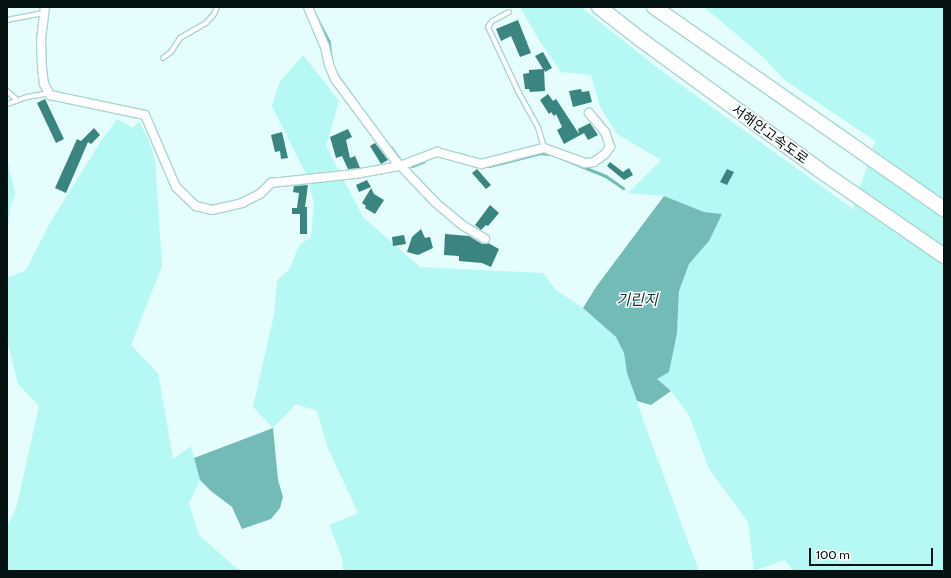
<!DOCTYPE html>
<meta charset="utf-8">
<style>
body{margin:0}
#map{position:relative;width:951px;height:578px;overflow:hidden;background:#e5fdfc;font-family:Cabin,"Noto Sans KR",sans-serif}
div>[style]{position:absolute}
.green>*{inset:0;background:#b6f8f3}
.water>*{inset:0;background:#73bbb7}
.stream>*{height:2.5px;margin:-1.25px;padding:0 1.25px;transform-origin:1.25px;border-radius:1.25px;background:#73bbb7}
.building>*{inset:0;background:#3b8581}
.roads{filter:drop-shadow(1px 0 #acd5d2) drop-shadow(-1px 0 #acd5d2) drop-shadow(0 1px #acd5d2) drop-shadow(0 -1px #acd5d2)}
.service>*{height:4px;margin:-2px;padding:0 2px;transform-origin:2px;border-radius:2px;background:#fff}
.minor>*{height:8px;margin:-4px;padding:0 4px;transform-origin:4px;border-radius:4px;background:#fff}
.motorway>*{height:14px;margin:-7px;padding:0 7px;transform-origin:7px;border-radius:7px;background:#fff}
span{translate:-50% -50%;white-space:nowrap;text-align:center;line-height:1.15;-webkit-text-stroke:3px #fff;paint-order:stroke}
.street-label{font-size:14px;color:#041211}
.water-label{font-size:15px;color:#123735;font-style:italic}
.frame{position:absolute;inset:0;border:8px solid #041211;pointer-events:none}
.scale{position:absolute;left:809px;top:548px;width:124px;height:18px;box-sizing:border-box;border:2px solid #041211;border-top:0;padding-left:5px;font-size:12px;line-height:14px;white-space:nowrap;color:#041211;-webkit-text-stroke:3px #fff;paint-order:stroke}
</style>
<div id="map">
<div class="green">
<div style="clip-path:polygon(520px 7px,581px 7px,655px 66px,853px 209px,875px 141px,786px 81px,762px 56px,704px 7px,944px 7px,944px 571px,793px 571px,785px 560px,754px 571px,748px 522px,709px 469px,689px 415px,671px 391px,657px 379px,677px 333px,679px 291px,689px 264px,709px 241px,721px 214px,704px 212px,664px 196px,628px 193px,661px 160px,617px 134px,600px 107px,591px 75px,561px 72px,540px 42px)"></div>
<div style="clip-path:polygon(303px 55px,339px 101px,326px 146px,363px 217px,420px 267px,543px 273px,556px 290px,583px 308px,616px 337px,624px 353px,627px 373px,645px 425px,699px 571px,343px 571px,342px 558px,329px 525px,358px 513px,327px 446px,317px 411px,296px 404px,273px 428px,253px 407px,274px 314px,277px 280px,289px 270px,299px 245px,311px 237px,314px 203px,306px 174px,272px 106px,279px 83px)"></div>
<div style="clip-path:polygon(117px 119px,133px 128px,139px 121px,150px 143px,155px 161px,162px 266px,131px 345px,158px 373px,173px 459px,191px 446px,200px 480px,189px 503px,199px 535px,233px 565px,242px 571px,7px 571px,7px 527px,17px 505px,39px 406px,18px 384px,7px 340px,7px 278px,26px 270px,51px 221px,101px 141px)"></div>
<div style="clip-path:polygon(7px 159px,15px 194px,10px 208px,7px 233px)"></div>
</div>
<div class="water">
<div style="clip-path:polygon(664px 196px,704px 212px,722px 214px,709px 241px,689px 264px,679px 291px,677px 333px,669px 372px,657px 379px,671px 391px,651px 405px,637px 401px,627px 373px,624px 353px,616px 337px,583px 308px,596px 287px)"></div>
<div style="clip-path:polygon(273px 428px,278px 480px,283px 497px,280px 508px,271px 519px,242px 529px,232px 507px,211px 491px,200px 480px,194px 458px)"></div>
</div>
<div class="stream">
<div style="left:313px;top:10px;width:35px;rotate:63deg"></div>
<div style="left:329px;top:41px;width:22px;rotate:82deg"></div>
<div style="left:336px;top:73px;width:19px;rotate:55deg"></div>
<div style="left:391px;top:147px;width:14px;rotate:54deg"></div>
<div style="left:561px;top:158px;width:48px;rotate:21.8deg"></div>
<div style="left:606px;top:176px;width:21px;rotate:35deg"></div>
<div style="left:412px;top:166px;width:12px;rotate:-20deg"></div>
<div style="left:489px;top:166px;width:54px;rotate:-14deg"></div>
<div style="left:541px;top:153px;width:9px;rotate:6deg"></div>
</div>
<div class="building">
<div style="clip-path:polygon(518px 20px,531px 53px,520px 57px,511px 36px,501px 41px,496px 29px)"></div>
<div style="clip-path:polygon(543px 52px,552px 68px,545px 72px,544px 70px,545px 91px,530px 92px,529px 89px,525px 89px,523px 74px,529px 73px,529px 70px,543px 69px,535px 56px)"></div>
<div style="clip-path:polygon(581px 89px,582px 92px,589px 91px,592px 102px,573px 107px,569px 91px)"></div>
<div style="clip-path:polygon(548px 94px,553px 101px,556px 99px,579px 134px,578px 129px,590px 123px,598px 135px,588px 140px,584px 133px,564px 144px,557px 130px,562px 127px,556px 114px,554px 116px,551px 112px,549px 114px,540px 100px)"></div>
<div style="clip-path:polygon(45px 99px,64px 139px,56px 143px,37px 103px)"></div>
<div style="clip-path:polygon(94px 128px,100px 135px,91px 144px,88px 142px,66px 193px,55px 188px,77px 139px,81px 141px)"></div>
<div style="clip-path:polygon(348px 129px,352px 137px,346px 140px,350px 158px,355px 156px,360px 168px,348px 169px,342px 156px,336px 158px,330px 137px)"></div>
<div style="clip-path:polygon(282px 132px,288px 158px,281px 159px,280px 151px,275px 152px,271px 135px)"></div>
<div style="clip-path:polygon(375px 143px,388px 160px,381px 164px,370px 146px)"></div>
<div style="clip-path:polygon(610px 162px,623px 172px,629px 168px,633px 175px,624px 180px,607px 166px)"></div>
<div style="clip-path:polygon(477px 169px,491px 185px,486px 189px,472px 173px)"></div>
<div style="clip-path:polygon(727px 169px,734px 172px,727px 185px,720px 182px)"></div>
<div style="clip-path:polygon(367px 180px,371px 187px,359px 192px,356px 185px)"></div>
<div style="clip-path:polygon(308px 185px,305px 207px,307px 207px,307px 234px,300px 234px,300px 214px,292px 214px,292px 208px,297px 208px,299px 193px,293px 192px,294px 186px)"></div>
<div style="clip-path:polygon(371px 188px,374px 194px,384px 200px,375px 214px,365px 208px,366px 206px,362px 203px)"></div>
<div style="clip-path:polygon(490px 205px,499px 213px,488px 226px,486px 225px,481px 230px,475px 225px)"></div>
<div style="clip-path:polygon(421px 229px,425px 238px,430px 237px,433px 248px,418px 255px,407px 252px,412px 237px)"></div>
<div style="clip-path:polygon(445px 234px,469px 236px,482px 244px,488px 243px,499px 249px,491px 267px,482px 263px,459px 261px,459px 256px,444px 255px)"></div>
<div style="clip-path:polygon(404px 235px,406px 244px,393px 246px,392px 237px)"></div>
</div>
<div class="roads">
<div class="service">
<div style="left:509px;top:12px;width:19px;rotate:152deg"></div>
<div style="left:492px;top:21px;width:7px;rotate:124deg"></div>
<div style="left:488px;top:27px;width:73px;rotate:64.8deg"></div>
<div style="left:519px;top:93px;width:39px;rotate:61deg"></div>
<div style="left:538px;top:127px;width:22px;rotate:74deg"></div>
<div style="left:7px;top:20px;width:38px;rotate:-11deg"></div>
<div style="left:163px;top:58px;width:10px;rotate:-37deg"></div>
<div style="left:171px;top:52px;width:17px;rotate:-57deg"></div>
<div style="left:180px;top:38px;width:30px;rotate:-30deg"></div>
<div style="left:206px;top:23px;width:12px;rotate:-48deg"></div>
<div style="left:214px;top:14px;width:8px;rotate:-67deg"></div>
<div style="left:7px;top:91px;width:13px;rotate:42deg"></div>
<div style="left:7px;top:104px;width:21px;rotate:-19deg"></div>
<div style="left:27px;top:97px;width:22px;rotate:-10deg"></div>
</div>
<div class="minor">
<div style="left:45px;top:7px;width:33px;rotate:97deg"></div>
<div style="left:41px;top:40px;width:28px;rotate:88deg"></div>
<div style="left:42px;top:68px;width:16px;rotate:83deg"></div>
<div style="left:44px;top:84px;width:13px;rotate:61deg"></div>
<div style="left:50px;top:95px;width:97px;rotate:11.9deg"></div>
<div style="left:145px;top:115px;width:78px;rotate:66.7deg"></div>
<div style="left:176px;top:187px;width:28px;rotate:44deg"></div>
<div style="left:196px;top:206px;width:16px;rotate:14deg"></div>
<div style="left:212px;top:210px;width:31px;rotate:-13deg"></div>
<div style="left:242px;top:203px;width:20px;rotate:-27deg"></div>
<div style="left:260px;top:194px;width:16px;rotate:-45deg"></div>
<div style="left:271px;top:183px;width:84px;rotate:-6.1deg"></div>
<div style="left:355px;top:174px;width:46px;rotate:-10.1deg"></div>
<div style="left:400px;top:166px;width:40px;rotate:-21deg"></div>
<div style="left:437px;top:152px;width:46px;rotate:15.3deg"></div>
<div style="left:481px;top:164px;width:65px;rotate:-14.3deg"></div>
<div style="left:544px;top:148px;width:44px;rotate:20.1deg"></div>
<div style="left:585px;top:163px;width:9px;rotate:-6deg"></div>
<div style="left:594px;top:162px;width:14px;rotate:-36deg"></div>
<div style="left:605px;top:154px;width:9px;rotate:-54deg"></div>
<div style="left:610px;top:147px;width:16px;rotate:-108deg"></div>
<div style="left:605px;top:132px;width:25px;rotate:-130deg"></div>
<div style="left:308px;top:7px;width:43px;rotate:67deg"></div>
<div style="left:325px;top:47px;width:18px;rotate:77deg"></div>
<div style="left:329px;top:65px;width:15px;rotate:67deg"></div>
<div style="left:335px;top:79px;width:101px;rotate:53.5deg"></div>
<div style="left:395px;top:160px;width:59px;rotate:46.4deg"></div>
<div style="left:436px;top:203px;width:34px;rotate:40deg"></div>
<div style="left:462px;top:225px;width:27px;rotate:31deg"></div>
</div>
<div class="motorway">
<div style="left:599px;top:7px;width:52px;rotate:38deg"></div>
<div style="left:640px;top:39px;width:220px;rotate:36.1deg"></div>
<div style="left:818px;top:169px;width:153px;rotate:34.6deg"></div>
<div style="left:654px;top:7px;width:353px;rotate:34.9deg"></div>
</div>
</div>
<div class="street-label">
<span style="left:770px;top:134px;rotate:36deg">서해안고속도로</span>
</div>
<div class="water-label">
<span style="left:637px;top:301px">기린지</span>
</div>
<div class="frame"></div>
<div class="scale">100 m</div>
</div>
